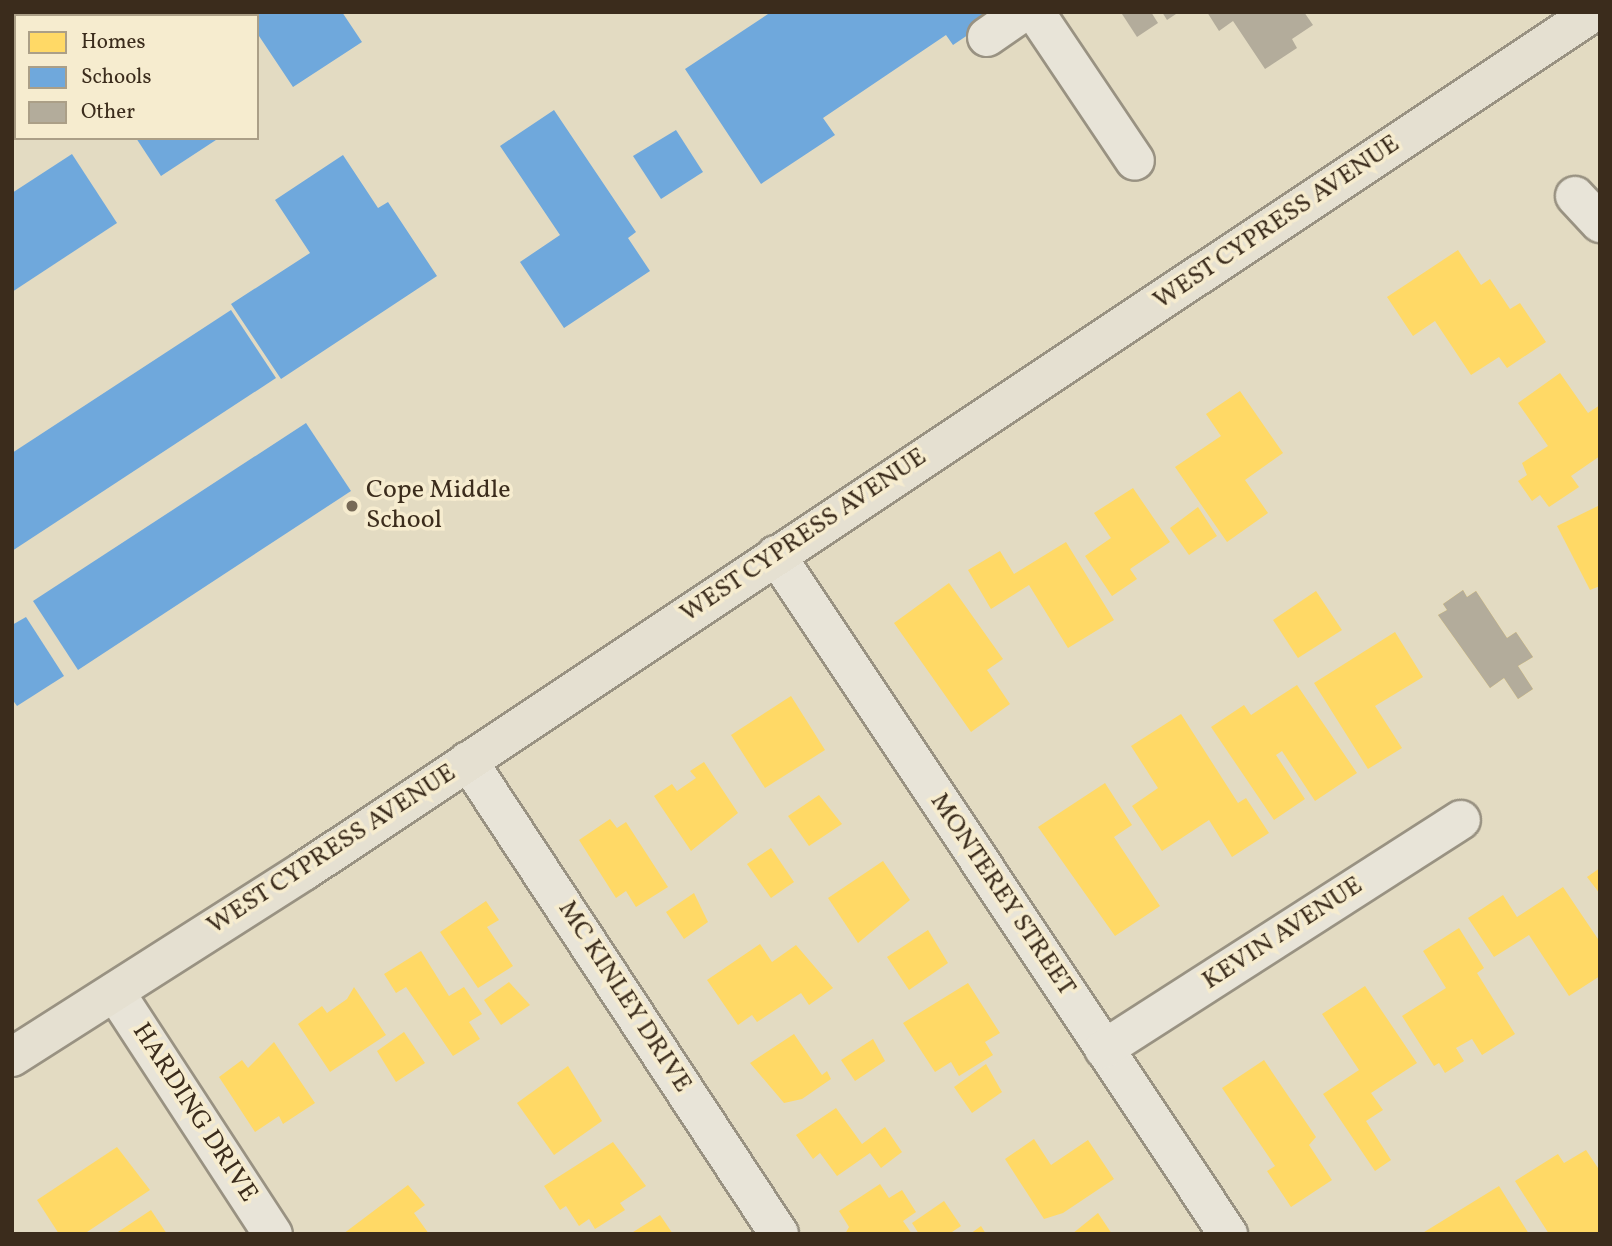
<!DOCTYPE html>
<style>
body{margin:0}
#map{position:relative;width:1612px;height:1246px;overflow:hidden;background:#e3dbc2;font-family:Vollkorn,serif}
div>[style]{position:absolute}
.homes>*{inset:0;background:#ffd966}
.schools>*{inset:0;background:#6fa8dc}
.building>*{inset:0;background:#b3ac9b}
.roads{filter:drop-shadow(2px 0 #999282) drop-shadow(-2px 0 #999282) drop-shadow(0 2px #999282) drop-shadow(0 -2px #999282)}
.minor>*{height:38px;margin:-19px;padding:0 19px;transform-origin:19px;border-radius:19px;background:#e8e4d8}
.major>*{height:38px;margin:-19px;padding:0 19px;transform-origin:19px;border-radius:19px;background:#e5e0d1}
.dots>*{width:19px;height:19px;translate:-50% -50%;box-sizing:border-box;border:4px solid #f6eccf;border-radius:50%}
span{translate:-50% -50%;white-space:nowrap;text-align:center;line-height:1.15;-webkit-text-stroke:7px #f6eccf;paint-order:stroke}
.street-label{font-size:26px;color:#3b2c1c}
.poi-label{font-size:26px;color:#3b2c1c}
.left{translate:0 -50%;text-align:left}
.frame{position:absolute;inset:0;border:14px solid #3b2c1c;pointer-events:none}
.legend{position:absolute;left:14px;top:14px;width:245px;height:126px;box-sizing:border-box;background:#f6eccf;border:2px solid #ab9f87;margin:0;padding:9px 12px;list-style:none;font-size:21px;color:#3b2c1c}
.legend li{display:flex;align-items:center;gap:14px;height:35px}
.legend b{width:35px;border:2px solid #ab9f87}
</style>
<div id="map">
<div class="homes">
<div style="clip-path:polygon(1458px 250px,1481px 285px,1490px 279px,1510px 309px,1520px 303px,1546px 342px,1507px 368px,1499px 357px,1471px 375px,1435px 321px,1413px 336px,1387px 297px)"></div>
<div style="clip-path:polygon(1560px 373px,1588px 413px,1600px 405px,1600px 456px,1571px 476px,1579px 487px,1549px 507px,1540px 495px,1532px 501px,1518px 481px,1527px 475px,1522px 463px,1548px 446px,1518px 403px)"></div>
<div style="clip-path:polygon(1240px 391px,1283px 453px,1245px 480px,1268px 513px,1227px 542px,1175px 467px,1221px 436px,1206px 414px)"></div>
<div style="clip-path:polygon(1133px 488px,1170px 542px,1130px 569px,1137px 579px,1112px 596px,1085px 556px,1111px 538px,1094px 513px)"></div>
<div style="clip-path:polygon(1600px 505px,1600px 586px,1590px 590px,1557px 526px)"></div>
<div style="clip-path:polygon(1198px 507px,1217px 536px,1189px 555px,1170px 528px)"></div>
<div style="clip-path:polygon(1066px 542px,1114px 620px,1068px 648px,1029px 585px,991px 609px,968px 570px,1000px 551px,1014px 574px)"></div>
<div style="clip-path:polygon(949px 583px,1003px 659px,987px 670px,1010px 704px,971px 732px,894px 623px)"></div>
<div style="clip-path:polygon(1463px 590px,1467px 597px,1476px 591px,1507px 638px,1516px 632px,1533px 657px,1518px 666px,1533px 689px,1518px 699px,1504px 678px,1490px 688px,1438px 615px,1447px 610px,1443px 604px)"></div>
<div style="clip-path:polygon(1316px 591px,1342px 630px,1298px 658px,1273px 620px)"></div>
<div style="clip-path:polygon(1395px 632px,1423px 677px,1375px 706px,1402px 748px,1368px 769px,1314px 683px)"></div>
<div style="clip-path:polygon(1297px 685px,1357px 773px,1315px 801px,1282px 751px,1276px 755px,1305px 799px,1274px 820px,1211px 727px,1244px 705px,1251px 715px)"></div>
<div style="clip-path:polygon(791px 696px,825px 750px,765px 788px,731px 735px)"></div>
<div style="clip-path:polygon(1181px 714px,1238px 803px,1246px 798px,1269px 833px,1232px 857px,1209px 820px,1162px 851px,1132px 806px,1158px 788px,1131px 746px)"></div>
<div style="clip-path:polygon(704px 762px,738px 813px,691px 851px,654px 796px,672px 784px,677px 791px,696px 778px,690px 771px)"></div>
<div style="clip-path:polygon(1105px 783px,1132px 825px,1114px 837px,1160px 906px,1115px 936px,1038px 827px)"></div>
<div style="clip-path:polygon(819px 795px,842px 824px,809px 846px,788px 816px)"></div>
<div style="clip-path:polygon(610px 819px,617px 828px,626px 822px,668px 887px,636px 907px,626px 891px,616px 898px,579px 840px)"></div>
<div style="clip-path:polygon(771px 848px,794px 882px,771px 898px,747px 864px)"></div>
<div style="clip-path:polygon(883px 861px,910px 900px,858px 943px,828px 898px)"></div>
<div style="clip-path:polygon(1600px 868px,1600px 894px,1587px 877px)"></div>
<div style="clip-path:polygon(1563px 887px,1600px 942px,1600px 976px,1569px 996px,1529px 935px,1494px 957px,1468px 918px,1503px 895px,1517px 917px)"></div>
<div style="clip-path:polygon(694px 893px,708px 922px,684px 939px,666px 912px)"></div>
<div style="clip-path:polygon(486px 901px,499px 920px,487px 927px,513px 966px,478px 988px,440px 932px)"></div>
<div style="clip-path:polygon(1459px 928px,1484px 968px,1477px 973px,1515px 1034px,1482px 1055px,1472px 1039px,1456px 1048px,1464px 1061px,1445px 1073px,1439px 1063px,1434px 1066px,1402px 1016px,1446px 988px,1423px 951px)"></div>
<div style="clip-path:polygon(928px 930px,948px 963px,909px 990px,887px 957px)"></div>
<div style="clip-path:polygon(760px 944px,772px 962px,796px 945px,833px 988px,809px 1005px,801px 993px,757px 1022px,752px 1015px,738px 1025px,707px 980px)"></div>
<div style="clip-path:polygon(421px 951px,449px 996px,464px 987px,482px 1014px,469px 1022px,480px 1039px,453px 1056px,406px 987px,396px 993px,384px 974px)"></div>
<div style="clip-path:polygon(509px 982px,530px 1005px,501px 1025px,484px 1000px)"></div>
<div style="clip-path:polygon(968px 983px,1000px 1033px,985px 1042px,993px 1055px,959px 1076px,951px 1062px,935px 1072px,903px 1023px)"></div>
<div style="clip-path:polygon(1365px 986px,1417px 1063px,1371px 1093px,1383px 1110px,1366px 1121px,1391px 1160px,1375px 1171px,1323px 1094px,1359px 1070px,1322px 1014px)"></div>
<div style="clip-path:polygon(354px 987px,386px 1035px,330px 1072px,298px 1024px,322px 1006px,327px 1013px,347px 999px)"></div>
<div style="clip-path:polygon(404px 1032px,425px 1063px,396px 1082px,377px 1051px)"></div>
<div style="clip-path:polygon(794px 1034px,822px 1075px,827px 1071px,831px 1079px,802px 1099px,784px 1103px,750px 1063px)"></div>
<div style="clip-path:polygon(873px 1039px,885px 1061px,855px 1081px,841px 1060px)"></div>
<div style="clip-path:polygon(274px 1042px,315px 1103px,283px 1124px,279px 1116px,255px 1132px,219px 1077px,242px 1060px,248px 1068px)"></div>
<div style="clip-path:polygon(1264px 1060px,1316px 1137px,1309px 1145px,1332px 1180px,1291px 1207px,1267px 1171px,1275px 1166px,1222px 1088px)"></div>
<div style="clip-path:polygon(986px 1064px,1002px 1092px,972px 1113px,954px 1087px)"></div>
<div style="clip-path:polygon(568px 1066px,602px 1121px,554px 1155px,517px 1103px)"></div>
<div style="clip-path:polygon(836px 1108px,862px 1144px,885px 1127px,902px 1152px,881px 1168px,870px 1153px,837px 1176px,820px 1153px,813px 1159px,796px 1135px)"></div>
<div style="clip-path:polygon(1034px 1139px,1051px 1165px,1088px 1140px,1114px 1179px,1063px 1213px,1044px 1219px,1005px 1159px)"></div>
<div style="clip-path:polygon(613px 1142px,646px 1186px,620px 1203px,625px 1210px,595px 1229px,589px 1219px,579px 1226px,566px 1206px,560px 1210px,544px 1186px)"></div>
<div style="clip-path:polygon(117px 1147px,150px 1190px,84px 1234px,59px 1234px,37px 1200px)"></div>
<div style="clip-path:polygon(1586px 1150px,1600px 1171px,1600px 1234px,1549px 1234px,1515px 1181px,1558px 1154px,1564px 1163px)"></div>
<div style="clip-path:polygon(880px 1184px,889px 1198px,902px 1190px,916px 1212px,903px 1221px,912px 1234px,845px 1234px,849px 1227px,839px 1211px)"></div>
<div style="clip-path:polygon(408px 1185px,425px 1205px,414px 1213px,429px 1234px,343px 1234px)"></div>
<div style="clip-path:polygon(1499px 1186px,1529px 1234px,1421px 1234px)"></div>
<div style="clip-path:polygon(944px 1201px,961px 1226px,949px 1234px,919px 1234px,912px 1223px)"></div>
<div style="clip-path:polygon(151px 1210px,167px 1234px,115px 1234px)"></div>
<div style="clip-path:polygon(1098px 1213px,1112px 1234px,1072px 1234px)"></div>
<div style="clip-path:polygon(660px 1215px,673px 1234px,630px 1234px)"></div>
<div style="clip-path:polygon(981px 1226px,986px 1234px,970px 1234px)"></div>
</div>
<div class="schools">
<div style="clip-path:polygon(52px 12px,151px 12px,153px 16px,54px 16px)"></div>
<div style="clip-path:polygon(243px 12px,342px 12px,362px 42px,293px 87px,257px 33px,257px 16px)"></div>
<div style="clip-path:polygon(771px 12px,1002px 12px,953px 45px,946px 35px,823px 118px,835px 135px,761px 184px,685px 69px)"></div>
<div style="clip-path:polygon(12px 68px,16px 74px,12px 92px)"></div>
<div style="clip-path:polygon(554px 110px,636px 232px,628px 238px,650px 271px,564px 328px,520px 262px,560px 235px,500px 146px)"></div>
<div style="clip-path:polygon(676px 130px,703px 172px,661px 199px,633px 156px)"></div>
<div style="clip-path:polygon(136px 138px,219px 138px,161px 176px)"></div>
<div style="clip-path:polygon(72px 154px,117px 223px,12px 292px,12px 193px)"></div>
<div style="clip-path:polygon(343px 155px,378px 208px,388px 202px,437px 276px,281px 379px,231px 304px,310px 253px,275px 200px)"></div>
<div style="clip-path:polygon(231px 310px,276px 378px,12px 551px,12px 453px)"></div>
<div style="clip-path:polygon(306px 423px,351px 491px,78px 670px,33px 601px)"></div>
<div style="clip-path:polygon(26px 617px,64px 676px,17px 706px,12px 699px,12px 625px)"></div>
</div>
<div class="building">
<div style="clip-path:polygon(1126px 12px,1151px 12px,1158px 23px,1137px 37px,1122px 14px)"></div>
<div style="clip-path:polygon(1162px 12px,1179px 12px,1167px 20px)"></div>
<div style="clip-path:polygon(1207px 12px,1304px 12px,1313px 25px,1292px 39px,1297px 48px,1265px 69px,1233px 21px,1219px 31px)"></div>
<div style="clip-path:polygon(1463px 590px,1467px 597px,1476px 591px,1507px 638px,1516px 632px,1533px 657px,1518px 666px,1533px 689px,1518px 699px,1504px 678px,1490px 688px,1438px 615px,1447px 610px,1443px 604px)"></div>
</div>
<div class="roads">
<div class="minor">
<div style="left:1035px;top:12px;width:179px;rotate:56.1deg"></div>
<div style="left:987px;top:37px;width:44px;rotate:-34.8deg"></div>
<div style="left:1575px;top:196px;width:37px;rotate:47deg"></div>
<div style="left:776px;top:555px;width:816px;rotate:56.35deg"></div>
<div style="left:468px;top:761px;width:566px;rotate:56.67deg"></div>
<div style="left:115px;top:992px;width:289px;rotate:56.9deg"></div>
<div style="left:1104px;top:1049px;width:424px;rotate:-32.7deg"></div>
</div>
<div class="major">
<div style="left:12px;top:1057px;width:346px;rotate:-32.5deg"></div>
<div style="left:304px;top:871px;width:1550px;rotate:-33.66deg"></div>
</div>
</div>
<div class="dots">
<div style="left:352px;top:506px;background:#766956"></div>
</div>
<div class="street-label">
<span style="left:1277px;top:223px;rotate:-34deg">WEST CYPRESS AVENUE</span>
<span style="left:804px;top:536px;rotate:-34deg">WEST CYPRESS AVENUE</span>
<span style="left:332px;top:850px;rotate:-33deg">WEST CYPRESS AVENUE</span>
<span style="left:1002px;top:895px;rotate:56deg">MONTEREY STREET</span>
<span style="left:1283px;top:934px;rotate:-33deg">KEVIN AVENUE</span>
<span style="left:624px;top:997px;rotate:57deg">MC KINLEY DRIVE</span>
<span style="left:194px;top:1113px;rotate:57deg">HARDING DRIVE</span>
</div>
<div class="poi-label">
<span class="left" style="left:366px;top:506px">Cope Middle<br>School</span>
</div>
<div class="frame"></div>
<ul class="legend">
<li><b style="height:19px;background:#ffd966"></b>Homes</li>
<li><b style="height:19px;background:#6fa8dc"></b>Schools</li>
<li><b style="height:19px;background:#b3ac9b"></b>Other</li>
</ul>
</div>
